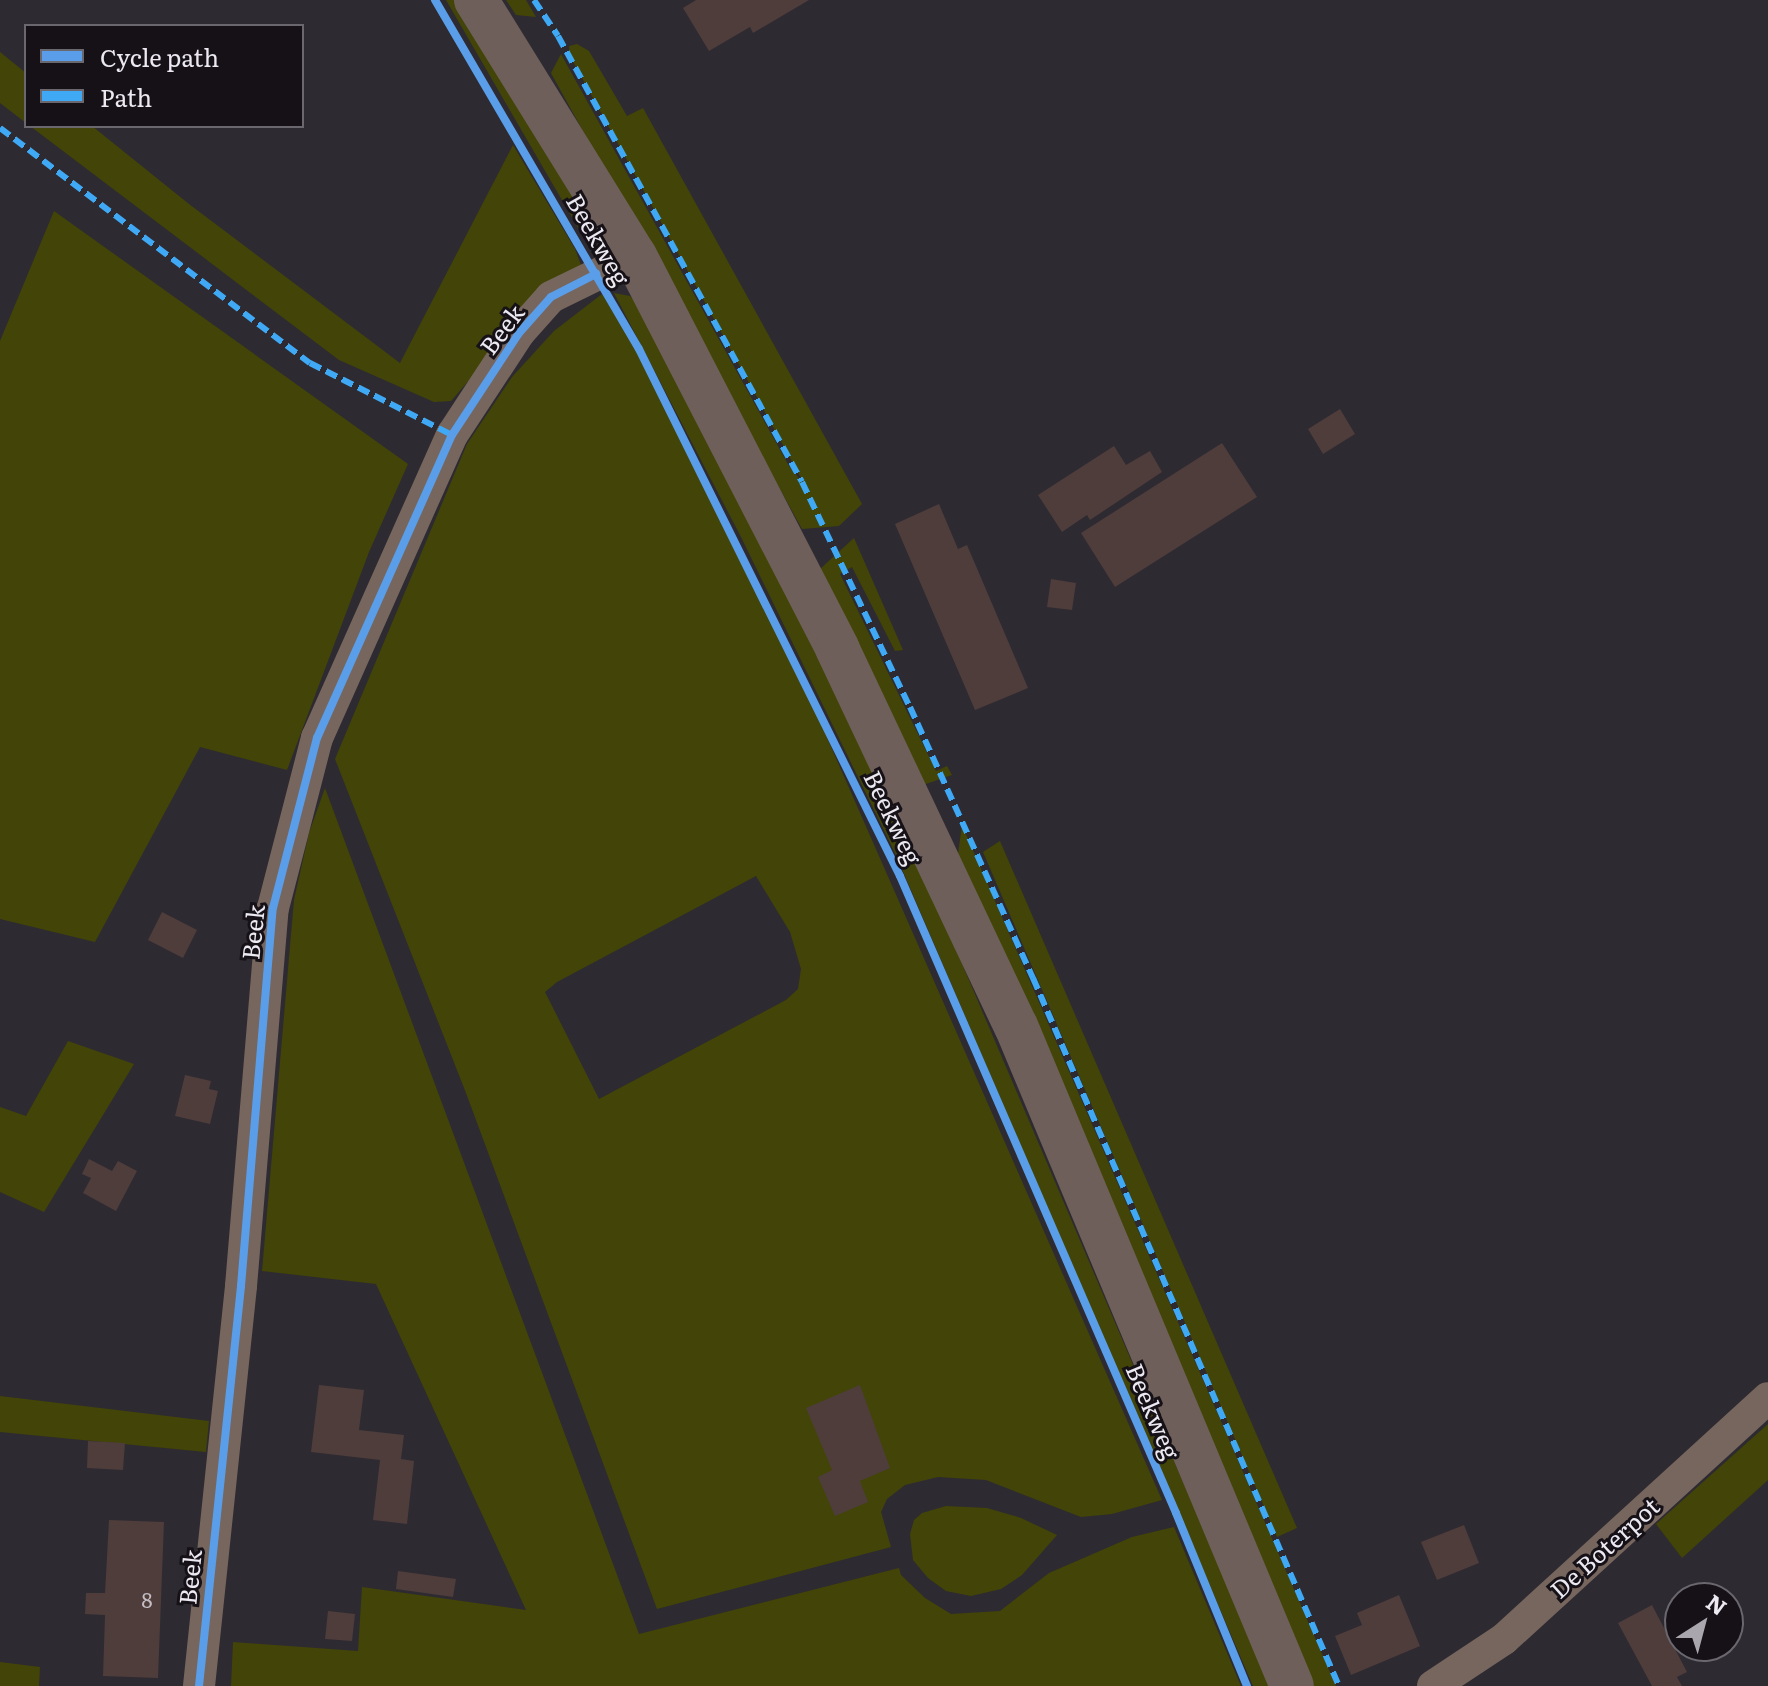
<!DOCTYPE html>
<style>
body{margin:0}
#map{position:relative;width:1768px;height:1686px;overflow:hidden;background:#2e2a31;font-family:Literata,serif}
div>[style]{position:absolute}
.green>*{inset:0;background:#424507}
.building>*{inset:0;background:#4e3d3b}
.street>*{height:32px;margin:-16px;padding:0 16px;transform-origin:16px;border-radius:16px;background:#76665e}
.secondary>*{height:44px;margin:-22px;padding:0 22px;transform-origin:22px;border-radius:22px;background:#6e5f5a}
.quiet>*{height:6px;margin-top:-3px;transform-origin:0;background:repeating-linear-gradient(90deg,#3fa9f5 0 12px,transparent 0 18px)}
.cycleway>*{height:8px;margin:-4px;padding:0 4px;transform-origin:4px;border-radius:4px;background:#5a9eea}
span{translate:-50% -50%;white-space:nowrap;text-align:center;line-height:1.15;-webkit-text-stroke:6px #151117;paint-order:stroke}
.number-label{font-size:20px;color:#c5bec4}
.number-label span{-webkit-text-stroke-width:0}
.street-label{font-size:24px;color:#ede9f2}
.legend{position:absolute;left:24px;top:24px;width:280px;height:104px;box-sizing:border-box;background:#151117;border:2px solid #6b676f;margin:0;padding:10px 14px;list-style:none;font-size:24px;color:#ede9f2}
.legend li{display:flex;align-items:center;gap:16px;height:40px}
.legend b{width:40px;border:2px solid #6b676f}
.north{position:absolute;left:1664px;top:1582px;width:80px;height:80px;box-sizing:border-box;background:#151117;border:2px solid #6b676f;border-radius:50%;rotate:36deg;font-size:22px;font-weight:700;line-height:32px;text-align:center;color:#ede9f2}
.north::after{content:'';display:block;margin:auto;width:28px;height:36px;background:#aaa6ae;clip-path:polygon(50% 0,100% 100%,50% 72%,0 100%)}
</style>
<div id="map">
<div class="green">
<div style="clip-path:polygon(446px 0,462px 0,525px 104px,598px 240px,588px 245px)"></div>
<div style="clip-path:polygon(506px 0,526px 0,536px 17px,516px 15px)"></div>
<div style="clip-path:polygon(577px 44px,589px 51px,627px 116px,643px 108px,862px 504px,839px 526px,802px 529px,551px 73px,561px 54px,789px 466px,806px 487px,570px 56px,569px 46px)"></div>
<div style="clip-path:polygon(0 52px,26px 73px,26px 123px,0 103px)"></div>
<div style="clip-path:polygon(30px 126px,92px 126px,189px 204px,400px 363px,513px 145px,575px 249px,581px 265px,538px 301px,451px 401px,434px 402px,339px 360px)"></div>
<div style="clip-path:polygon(54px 211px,408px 464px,369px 552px,287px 770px,200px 747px,95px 942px,0 919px,0 341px)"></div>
<div style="clip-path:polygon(614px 293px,630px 296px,645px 313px,899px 816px,1270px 1686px,1253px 1686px,895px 853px,741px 537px)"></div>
<div style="clip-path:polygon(evenodd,602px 294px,639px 355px,810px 699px,1162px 1500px,1112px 1514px,1081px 1517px,986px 1480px,938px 1477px,905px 1485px,887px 1499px,881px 1512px,891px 1547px,657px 1609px,466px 1093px,335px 759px,467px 444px,512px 377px,554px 331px,602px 294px,756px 876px,790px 932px,801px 969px,798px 989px,786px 1000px,599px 1099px,545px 992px,557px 982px,756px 876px)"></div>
<div style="clip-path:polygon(854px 538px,903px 650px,895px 651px,852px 567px,840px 574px,936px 771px,947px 766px,952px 775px,923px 785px,820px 569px)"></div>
<div style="clip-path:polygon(325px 788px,639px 1634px,899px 1568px,901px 1575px,925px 1598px,951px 1614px,1000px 1611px,1049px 1573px,1132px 1537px,1174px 1527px,1241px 1686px,231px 1686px,233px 1642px,358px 1651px,362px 1587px,526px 1610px,376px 1284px,262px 1271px,294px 900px,309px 833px)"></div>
<div style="clip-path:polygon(962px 825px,1336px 1686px,1311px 1686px,958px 854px)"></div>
<div style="clip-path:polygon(1000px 841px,1297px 1528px,1277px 1537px,983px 852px)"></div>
<div style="clip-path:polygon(68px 1041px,134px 1064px,44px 1212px,0 1192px,0 1107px,26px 1116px)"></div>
<div style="clip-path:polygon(0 1396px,209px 1421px,206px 1452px,0 1432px)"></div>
<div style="clip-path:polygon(1768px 1424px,1768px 1480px,1682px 1558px,1656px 1524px)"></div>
<div style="clip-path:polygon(946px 1506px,987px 1508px,1021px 1518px,1057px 1535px,1022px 1575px,1001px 1589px,971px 1596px,946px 1591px,928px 1578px,913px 1560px,910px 1534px,914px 1520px,922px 1513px)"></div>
<div style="clip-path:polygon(0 1662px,40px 1667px,39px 1686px,0 1686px)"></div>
</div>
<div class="building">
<div style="clip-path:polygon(696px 0,809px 0,753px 33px,750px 27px,709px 51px,683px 8px)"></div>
<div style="clip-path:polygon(1340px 409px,1355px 434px,1323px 454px,1308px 429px)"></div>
<div style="clip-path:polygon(1222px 443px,1257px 497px,1115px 587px,1081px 533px)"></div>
<div style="clip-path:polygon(1114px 446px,1126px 465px,1150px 451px,1162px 472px,1090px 520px,1087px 515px,1062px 532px,1038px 495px)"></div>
<div style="clip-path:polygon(939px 504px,958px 549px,967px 545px,1028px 688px,975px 710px,895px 524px)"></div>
<div style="clip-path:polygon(1051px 579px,1076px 583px,1072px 610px,1047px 607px)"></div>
<div style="clip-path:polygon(162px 912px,197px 930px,183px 958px,148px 940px)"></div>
<div style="clip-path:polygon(185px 1075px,211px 1081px,209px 1089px,218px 1091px,210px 1124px,175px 1116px)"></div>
<div style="clip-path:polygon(89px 1159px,112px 1171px,118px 1161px,137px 1171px,116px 1211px,83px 1193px,91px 1178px,82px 1174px)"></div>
<div style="clip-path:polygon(319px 1385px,364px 1390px,359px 1430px,404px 1435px,401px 1459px,414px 1461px,407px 1524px,373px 1520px,380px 1460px,311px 1452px)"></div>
<div style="clip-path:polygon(860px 1385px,890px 1468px,860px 1481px,868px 1502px,835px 1516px,818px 1477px,832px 1470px,806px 1408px)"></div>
<div style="clip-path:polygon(88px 1441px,125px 1443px,123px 1470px,87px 1468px)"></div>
<div style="clip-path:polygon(109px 1520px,164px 1522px,158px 1678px,103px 1676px,105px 1615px,85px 1614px,86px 1593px,105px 1593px)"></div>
<div style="clip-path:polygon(1464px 1525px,1479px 1563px,1437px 1580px,1421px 1542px)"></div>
<div style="clip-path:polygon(398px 1571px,456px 1579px,453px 1597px,396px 1589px)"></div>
<div style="clip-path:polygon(1399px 1595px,1420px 1646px,1351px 1675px,1335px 1636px,1362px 1625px,1357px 1613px)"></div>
<div style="clip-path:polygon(1652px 1605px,1687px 1672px,1677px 1677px,1682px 1686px,1652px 1686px,1618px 1623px)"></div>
<div style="clip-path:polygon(328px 1611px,355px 1614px,352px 1641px,325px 1639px)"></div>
</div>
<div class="street">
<div style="left:199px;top:1686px;width:402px;rotate:-84deg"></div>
<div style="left:241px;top:1286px;width:379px;rotate:-85.2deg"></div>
<div style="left:273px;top:908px;width:176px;rotate:-75.5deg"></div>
<div style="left:317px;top:738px;width:332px;rotate:-66deg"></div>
<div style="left:452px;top:435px;width:122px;rotate:-56.7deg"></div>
<div style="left:519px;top:333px;width:48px;rotate:-48.4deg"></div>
<div style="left:551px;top:297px;width:93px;rotate:-26deg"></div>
<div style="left:1433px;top:1686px;width:85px;rotate:-33.5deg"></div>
<div style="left:1504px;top:1639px;width:357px;rotate:-42.4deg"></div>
</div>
<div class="secondary">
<div style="left:476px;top:0;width:301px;rotate:58.2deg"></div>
<div style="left:635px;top:256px;width:441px;rotate:62.7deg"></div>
<div style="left:837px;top:648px;width:418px;rotate:64.7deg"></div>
<div style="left:1016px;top:1026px;width:715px;rotate:67.31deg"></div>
</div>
<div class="quiet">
<div style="left:534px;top:0;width:43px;rotate:56.3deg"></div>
<div style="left:558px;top:36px;width:508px;rotate:61.32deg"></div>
<div style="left:802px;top:482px;width:250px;rotate:64.4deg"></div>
<div style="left:910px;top:707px;width:298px;rotate:65.6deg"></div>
<div style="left:1033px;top:978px;width:771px;rotate:66.63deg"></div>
<div style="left:0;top:128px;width:389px;rotate:37.2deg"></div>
<div style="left:310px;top:363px;width:159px;rotate:26.9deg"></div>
</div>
<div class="cycleway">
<div style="left:435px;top:0;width:404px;rotate:59.7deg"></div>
<div style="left:639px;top:349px;width:588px;rotate:63.65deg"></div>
<div style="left:900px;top:876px;width:694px;rotate:66.57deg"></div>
<div style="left:1176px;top:1513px;width:187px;rotate:67.7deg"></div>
<div style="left:199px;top:1686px;width:402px;rotate:-84deg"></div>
<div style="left:241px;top:1286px;width:379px;rotate:-85.2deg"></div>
<div style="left:273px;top:908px;width:176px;rotate:-75.5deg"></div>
<div style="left:317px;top:738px;width:332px;rotate:-66deg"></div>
<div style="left:452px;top:435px;width:122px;rotate:-56.7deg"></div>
<div style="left:519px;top:333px;width:48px;rotate:-48.4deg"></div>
<div style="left:551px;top:297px;width:51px;rotate:-27.1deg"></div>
</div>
<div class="number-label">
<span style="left:147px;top:1599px">8</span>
</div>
<div class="street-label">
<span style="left:599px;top:239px;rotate:60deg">Beekweg</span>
<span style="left:501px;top:329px;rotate:-53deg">Beek</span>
<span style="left:894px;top:817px;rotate:64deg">Beekweg</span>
<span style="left:252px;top:932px;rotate:-84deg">Beek</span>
<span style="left:1154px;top:1411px;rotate:67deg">Beekweg</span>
<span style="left:1604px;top:1547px;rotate:-42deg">De Boterpot</span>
<span style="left:189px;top:1577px;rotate:-84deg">Beek</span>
</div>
<ul class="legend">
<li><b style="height:10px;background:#5a9eea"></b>Cycle path</li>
<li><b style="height:10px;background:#3fa9f5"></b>Path</li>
</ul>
<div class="north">N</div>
</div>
